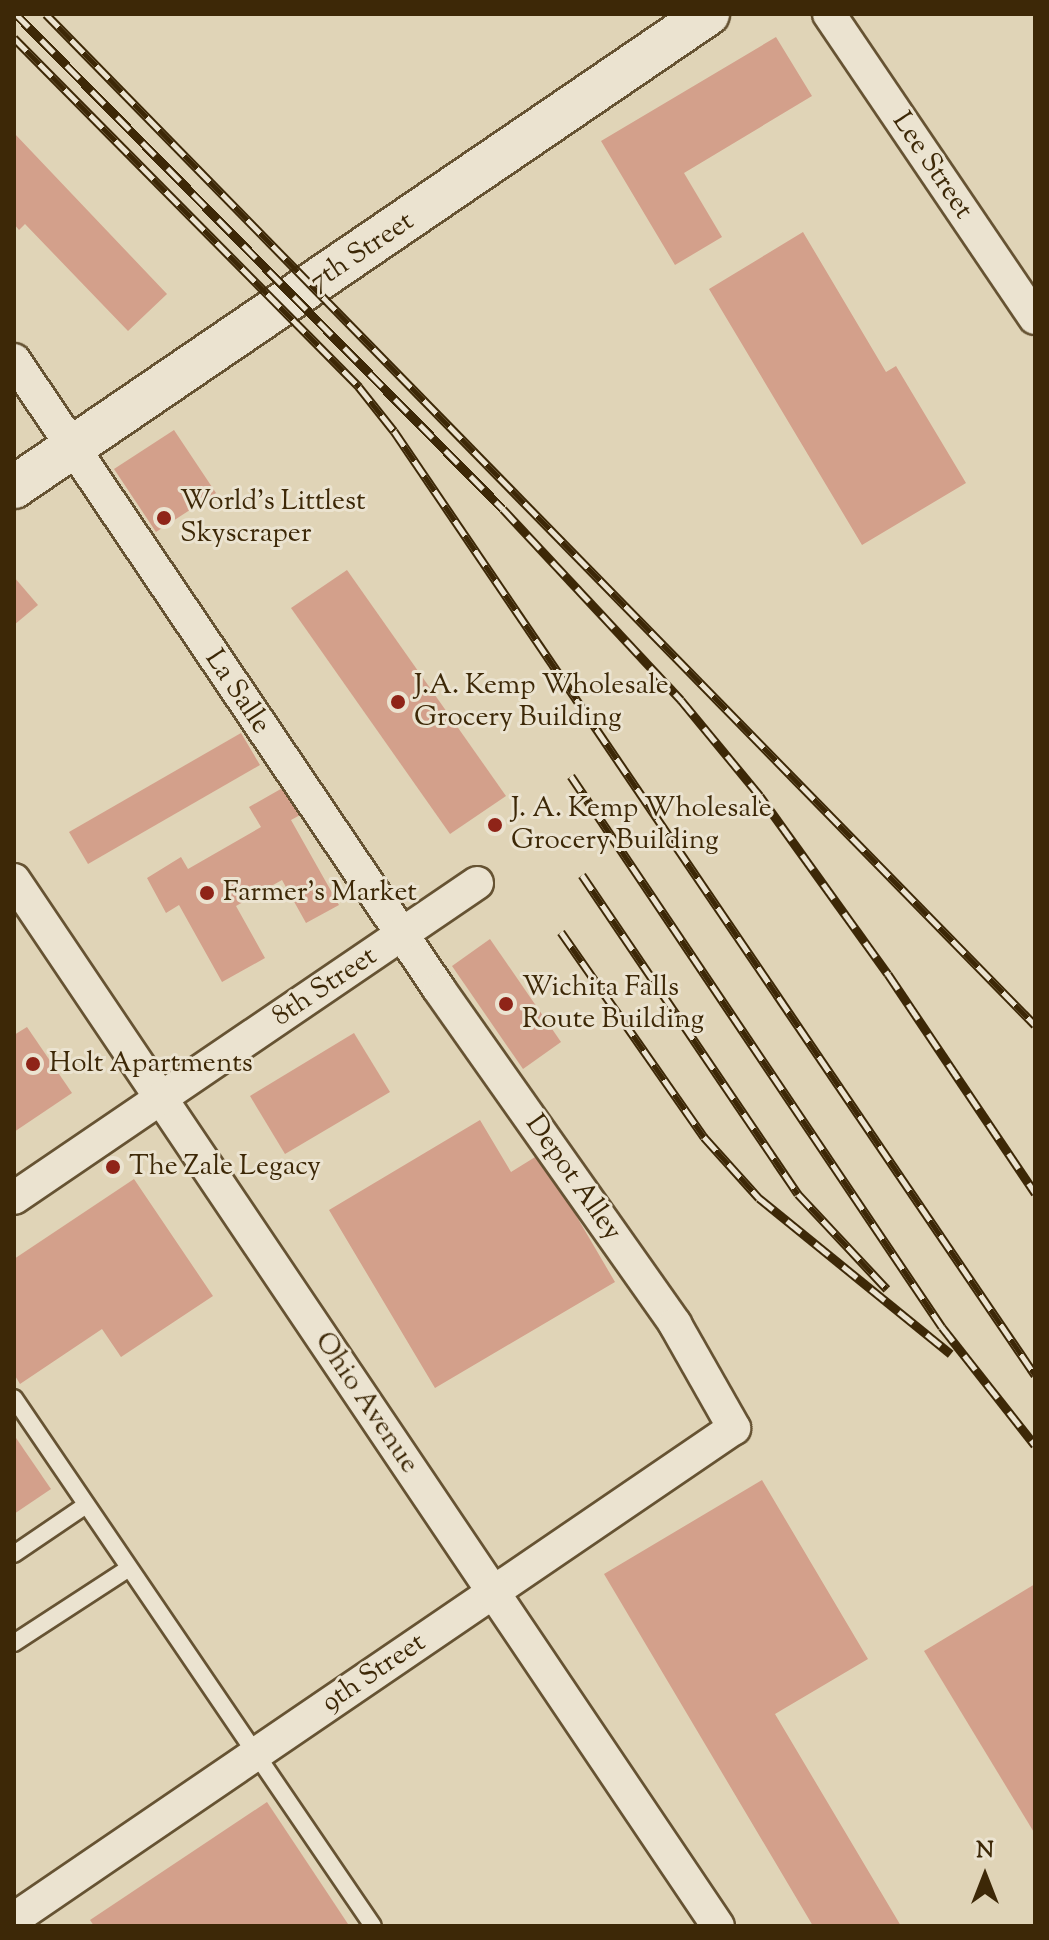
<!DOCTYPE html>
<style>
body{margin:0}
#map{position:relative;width:1049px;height:1940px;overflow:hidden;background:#e0d4b7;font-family:"Sorts Mill Goudy",serif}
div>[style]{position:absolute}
.building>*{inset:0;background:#d3a08b}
.roads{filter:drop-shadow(2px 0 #665333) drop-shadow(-2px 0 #665333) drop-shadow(0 2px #665333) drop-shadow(0 -2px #665333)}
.service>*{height:16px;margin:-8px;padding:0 8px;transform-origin:8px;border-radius:8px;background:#ebe3d0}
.minor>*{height:32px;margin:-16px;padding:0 16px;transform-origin:16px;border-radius:16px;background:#ebe3d0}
.tertiary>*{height:42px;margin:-21px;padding:0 21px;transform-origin:21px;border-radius:21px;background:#ebe3d0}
.rail>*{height:9px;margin-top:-4.5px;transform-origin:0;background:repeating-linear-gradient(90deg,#ebe3d0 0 18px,#3d2807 0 36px);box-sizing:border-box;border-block:2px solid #3d2807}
.dots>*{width:22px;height:22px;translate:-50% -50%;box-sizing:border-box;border:4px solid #ebe3d0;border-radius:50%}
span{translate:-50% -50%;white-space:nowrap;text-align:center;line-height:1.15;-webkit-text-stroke:6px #ebe3d0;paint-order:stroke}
.street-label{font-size:28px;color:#3d2807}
.poi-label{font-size:28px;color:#3d2807}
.left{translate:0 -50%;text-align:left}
.frame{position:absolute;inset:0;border:16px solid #3d2807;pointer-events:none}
.north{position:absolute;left:945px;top:1836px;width:80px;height:80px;-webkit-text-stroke:6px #ebe3d0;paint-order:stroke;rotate:0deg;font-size:22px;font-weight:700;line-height:32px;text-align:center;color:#3d2807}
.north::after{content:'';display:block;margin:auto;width:28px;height:36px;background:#3d2807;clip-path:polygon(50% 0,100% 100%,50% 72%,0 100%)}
</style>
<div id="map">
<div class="building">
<div style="clip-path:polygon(776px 37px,812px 96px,684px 173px,722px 237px,675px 265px,601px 141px)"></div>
<div style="clip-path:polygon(14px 133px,167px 294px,128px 331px,25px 224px,19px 230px,14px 224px)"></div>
<div style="clip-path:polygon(803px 232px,886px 372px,896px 366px,966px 483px,862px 545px,709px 289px)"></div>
<div style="clip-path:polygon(174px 430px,216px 493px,156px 532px,114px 469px)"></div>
<div style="clip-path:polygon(347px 570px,506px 796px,450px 834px,291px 608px)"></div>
<div style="clip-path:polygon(14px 577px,38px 605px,14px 625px)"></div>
<div style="clip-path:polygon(241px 733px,260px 765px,88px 864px,69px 832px)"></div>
<div style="clip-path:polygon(286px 786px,302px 814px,291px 820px,339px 905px,306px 923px,282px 880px,236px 906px,265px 958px,222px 982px,179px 905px,166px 913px,147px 878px,181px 857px,188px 869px,261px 827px,249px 807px)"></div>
<div style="clip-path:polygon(490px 939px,561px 1042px,523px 1069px,452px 966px)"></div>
<div style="clip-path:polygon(27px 1027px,72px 1093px,14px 1132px,14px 1035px)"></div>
<div style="clip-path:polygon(354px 1033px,390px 1092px,285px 1154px,250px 1096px)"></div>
<div style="clip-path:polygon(480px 1120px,511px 1172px,540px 1154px,615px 1282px,435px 1388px,329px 1210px)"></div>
<div style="clip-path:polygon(134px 1179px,213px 1296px,121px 1357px,102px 1329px,20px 1384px,14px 1374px,14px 1259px)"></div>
<div style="clip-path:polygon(14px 1435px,51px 1489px,14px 1514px)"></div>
<div style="clip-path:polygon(762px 1480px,868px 1659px,775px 1714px,901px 1926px,813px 1926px,604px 1574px)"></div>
<div style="clip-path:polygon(1035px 1584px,1035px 1834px,924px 1651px)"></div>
<div style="clip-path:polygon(267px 1802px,348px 1924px,94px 1926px,90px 1920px)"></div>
</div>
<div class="roads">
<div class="service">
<div style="left:14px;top:1398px;width:638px;rotate:55.79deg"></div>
<div style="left:14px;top:1554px;width:87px;rotate:-34.2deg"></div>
<div style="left:14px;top:1643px;width:137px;rotate:-33.1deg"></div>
</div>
<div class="minor">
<div style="left:829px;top:14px;width:367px;rotate:55.9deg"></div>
<div style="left:14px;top:360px;width:759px;rotate:55.95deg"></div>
<div style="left:439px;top:989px;width:410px;rotate:54.8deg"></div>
<div style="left:675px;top:1324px;width:120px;rotate:60.4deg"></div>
<div style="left:734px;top:1428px;width:871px;rotate:145.71deg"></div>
<div style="left:14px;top:880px;width:1261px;rotate:56.06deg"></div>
<div style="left:14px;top:1198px;width:560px;rotate:-34.23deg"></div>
</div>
<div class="tertiary">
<div style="left:14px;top:487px;width:840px;rotate:-34.28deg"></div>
</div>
</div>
<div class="rail">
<div style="left:16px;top:14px;width:694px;rotate:45.47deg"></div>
<div style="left:503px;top:509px;width:261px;rotate:47deg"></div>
<div style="left:681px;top:700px;width:124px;rotate:50.5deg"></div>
<div style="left:760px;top:796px;width:219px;rotate:54.3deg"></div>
<div style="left:888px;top:974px;width:264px;rotate:56.1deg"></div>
<div style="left:46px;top:14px;width:1414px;rotate:45.63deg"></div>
<div style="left:14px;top:38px;width:491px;rotate:45.3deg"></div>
<div style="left:359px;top:387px;width:56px;rotate:51.5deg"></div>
<div style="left:394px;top:431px;width:1141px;rotate:55.82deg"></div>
<div style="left:571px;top:776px;width:664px;rotate:56.05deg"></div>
<div style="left:942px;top:1327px;width:150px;rotate:51.8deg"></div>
<div style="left:582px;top:875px;width:385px;rotate:55.9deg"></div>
<div style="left:798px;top:1194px;width:130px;rotate:46.9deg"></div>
<div style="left:561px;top:932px;width:250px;rotate:55.1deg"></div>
<div style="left:704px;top:1137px;width:82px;rotate:48deg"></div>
<div style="left:759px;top:1198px;width:247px;rotate:39.1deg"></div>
</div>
<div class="dots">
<div style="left:164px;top:518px;background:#8f2418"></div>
<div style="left:398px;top:702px;background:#8f2418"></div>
<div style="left:495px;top:825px;background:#8f2418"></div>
<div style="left:207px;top:893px;background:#8f2418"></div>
<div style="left:506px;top:1004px;background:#8f2418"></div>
<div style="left:33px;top:1064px;background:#8f2418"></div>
<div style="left:113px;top:1167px;background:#8f2418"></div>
</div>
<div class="street-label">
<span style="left:932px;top:166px;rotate:56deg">Lee Street</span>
<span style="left:362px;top:252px;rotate:-34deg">7th Street</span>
<span style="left:237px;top:692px;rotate:56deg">La Salle</span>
<span style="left:325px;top:987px;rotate:-34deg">8th Street</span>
<span style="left:573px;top:1178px;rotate:55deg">Depot Alley</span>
<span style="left:366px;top:1403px;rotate:56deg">Ohio Avenue</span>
<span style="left:374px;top:1673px;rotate:-34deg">9th Street</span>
</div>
<div class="poi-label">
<span class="left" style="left:180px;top:518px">World's Littlest<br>Skyscraper</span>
<span class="left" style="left:414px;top:702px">J.A. Kemp Wholesale<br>Grocery Building</span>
<span class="left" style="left:511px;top:825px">J. A. Kemp Wholesale<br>Grocery Building</span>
<span class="left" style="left:223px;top:893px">Farmer's Market</span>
<span class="left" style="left:522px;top:1004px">Wichita Falls<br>Route Building</span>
<span class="left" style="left:49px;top:1064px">Holt Apartments</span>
<span class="left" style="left:129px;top:1167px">The Zale Legacy</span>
</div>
<div class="frame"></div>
<div class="north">N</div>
</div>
